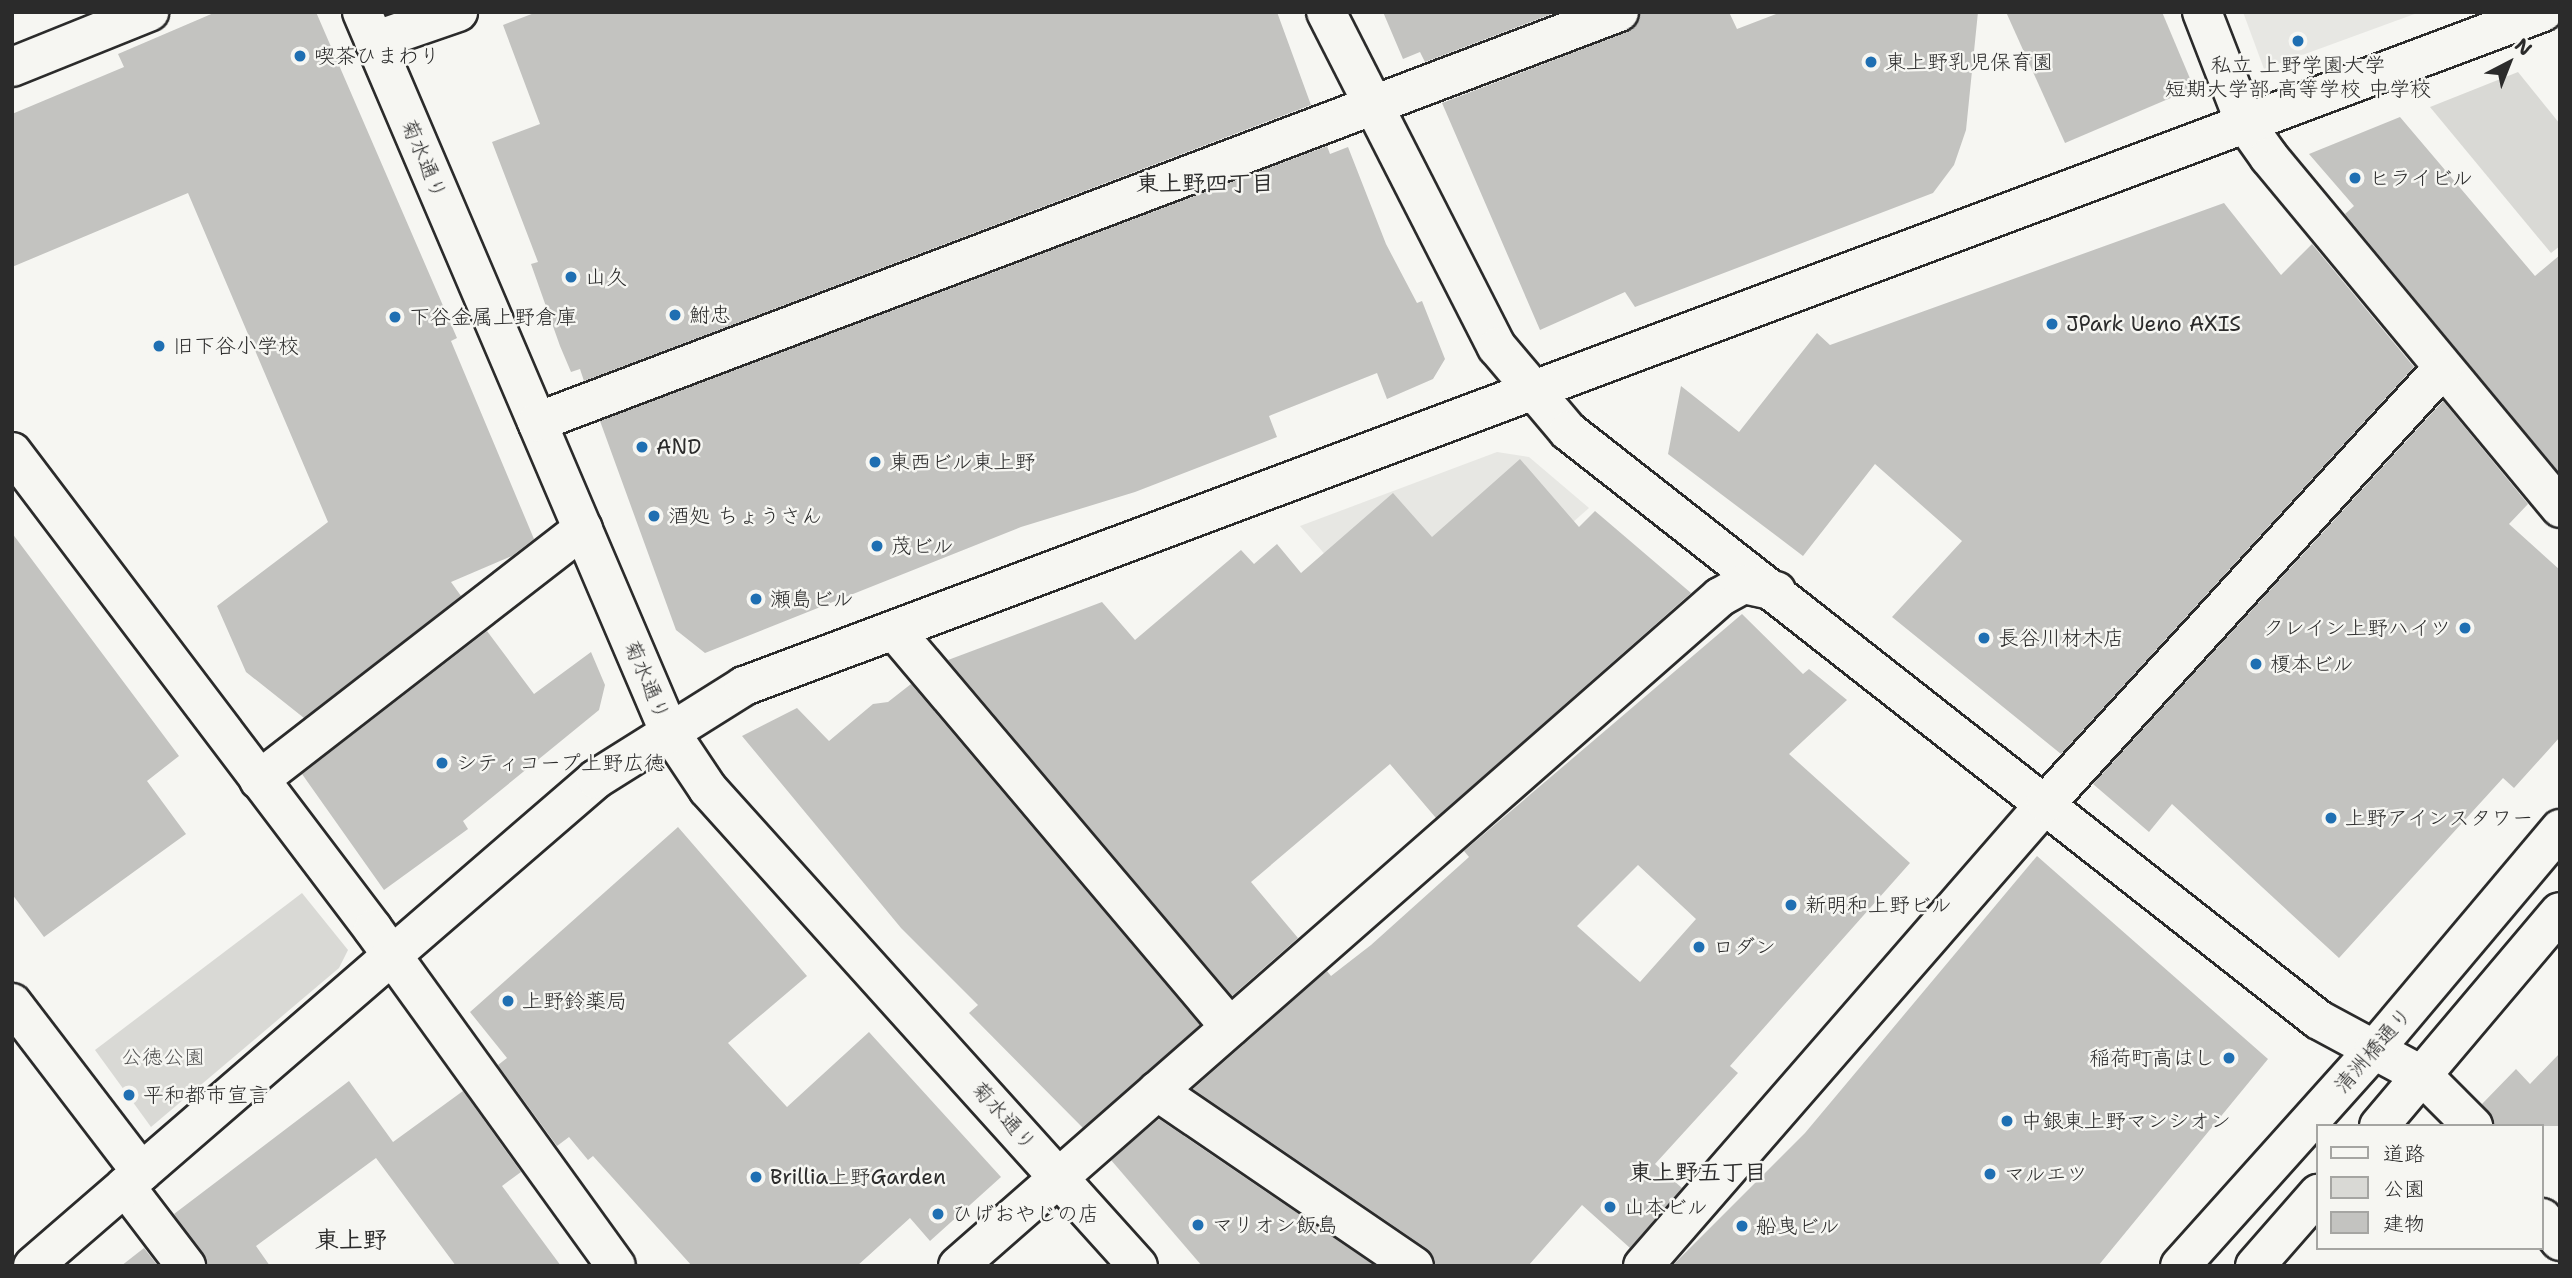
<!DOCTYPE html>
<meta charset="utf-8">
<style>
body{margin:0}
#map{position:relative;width:2572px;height:1278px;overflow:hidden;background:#f6f6f2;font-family:"Shantell Sans","Klee One",sans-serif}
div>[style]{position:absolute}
.built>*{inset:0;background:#e7e7e3}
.green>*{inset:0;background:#d9d9d5}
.building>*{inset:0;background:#c3c3c0}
.roads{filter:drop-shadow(2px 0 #2b2b2b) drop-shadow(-2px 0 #2b2b2b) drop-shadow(0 2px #2b2b2b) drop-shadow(0 -2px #2b2b2b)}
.minor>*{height:38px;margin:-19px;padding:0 19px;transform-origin:19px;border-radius:19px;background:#f6f6f2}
.tertiary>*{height:38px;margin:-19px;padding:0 19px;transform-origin:19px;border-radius:19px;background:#f6f6f2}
.dots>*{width:19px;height:19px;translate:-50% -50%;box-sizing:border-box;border:4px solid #f6f6f2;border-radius:50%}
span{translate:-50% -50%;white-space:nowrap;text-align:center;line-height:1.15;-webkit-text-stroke:5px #f6f6f2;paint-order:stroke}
.poi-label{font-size:21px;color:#2b2b2b}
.left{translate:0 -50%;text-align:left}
.right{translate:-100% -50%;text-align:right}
.street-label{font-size:21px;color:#2b2b2b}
.park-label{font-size:21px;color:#565656}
.neighbourhood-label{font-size:23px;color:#2b2b2b;font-weight:700}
.quarter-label{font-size:24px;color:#2b2b2b;font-weight:700}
.frame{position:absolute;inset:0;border:14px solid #2b2b2b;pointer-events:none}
.legend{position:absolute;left:2316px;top:1124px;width:228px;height:126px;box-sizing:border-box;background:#f6f6f2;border:2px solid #a5a5a2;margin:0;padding:9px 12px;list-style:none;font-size:21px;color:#2b2b2b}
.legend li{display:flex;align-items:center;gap:14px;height:35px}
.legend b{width:35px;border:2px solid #a5a5a2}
.north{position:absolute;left:2474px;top:28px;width:70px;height:70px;-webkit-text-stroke:5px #f6f6f2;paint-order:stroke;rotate:42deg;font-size:19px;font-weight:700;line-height:28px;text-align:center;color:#2b2b2b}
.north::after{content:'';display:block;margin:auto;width:24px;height:32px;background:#2b2b2b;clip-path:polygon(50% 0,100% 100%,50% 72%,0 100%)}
</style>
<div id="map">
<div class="built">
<div style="clip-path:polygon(2243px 12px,2420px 12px,2264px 69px)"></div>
<div style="clip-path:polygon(1497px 452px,1529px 457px,1589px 508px,1417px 659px,1300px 526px)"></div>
</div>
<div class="green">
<div style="clip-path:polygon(2518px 72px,2560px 124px,2560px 246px,2551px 253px,2430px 107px)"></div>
<div style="clip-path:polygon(302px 893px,348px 950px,339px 968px,151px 1127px,95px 1050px)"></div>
</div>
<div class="building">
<div style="clip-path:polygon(216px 12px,316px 12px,457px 338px,451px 341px,534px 539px,512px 556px,451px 582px,461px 596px,304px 718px,246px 672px,217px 606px,328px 522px,188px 193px,12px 267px,12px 114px,124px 67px,118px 54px)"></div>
<div style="clip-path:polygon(537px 12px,1277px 12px,1311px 105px,584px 381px,580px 369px,571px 372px,560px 346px,531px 264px,538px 262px,492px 142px,540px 124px,503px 25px)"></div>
<div style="clip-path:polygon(1383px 12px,1557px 12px,1425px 62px,1420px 52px,1403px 59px)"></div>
<div style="clip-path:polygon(1640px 12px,1729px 12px,1737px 29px,1781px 12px,1978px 12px,1966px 130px,1954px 165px,1933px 193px,1635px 307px,1625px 292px,1540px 330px,1442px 103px,1627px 32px)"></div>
<div style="clip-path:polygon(2006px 12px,2162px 12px,2194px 88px,2065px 143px)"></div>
<div style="clip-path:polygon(2400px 117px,2535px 276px,2560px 255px,2558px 472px,2345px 214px,2354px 206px,2309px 154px)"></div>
<div style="clip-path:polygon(1327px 146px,1330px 154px,1348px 147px,1386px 244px,1417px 303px,1422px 301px,1445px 359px,1433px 379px,1387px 399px,1377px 373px,1269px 416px,1277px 437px,1135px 492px,1021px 527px,705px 653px,676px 630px,600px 421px)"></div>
<div style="clip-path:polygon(2224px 203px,2281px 275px,2312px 244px,2414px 367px,2061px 754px,1892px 617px,1962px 541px,1875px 464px,1803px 556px,1668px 454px,1681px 386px,1739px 432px,1817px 333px,1830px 345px)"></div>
<div style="clip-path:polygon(2443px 401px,2528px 504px,2509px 524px,2560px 570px,2560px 737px,2514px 788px,2503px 778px,2339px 958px,2172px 804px,2149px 832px,2093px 784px)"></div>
<div style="clip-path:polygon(1520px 459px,1579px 527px,1595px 511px,1691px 593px,1436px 818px,1390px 764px,1251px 882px,1298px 938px,1232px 996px,948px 660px,1102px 602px,1135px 640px,1241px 550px,1254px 564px,1277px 544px,1301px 573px,1393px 493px,1432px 537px)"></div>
<div style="clip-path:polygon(12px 533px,179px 756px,147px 781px,186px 834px,44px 937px,12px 894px)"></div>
<div style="clip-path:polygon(evenodd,1742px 614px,1803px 674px,1809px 669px,1847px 700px,1789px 754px,1910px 863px,1730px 1066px,1738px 1073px,1655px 1164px,1682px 1188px,1630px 1248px,1582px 1205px,1528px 1266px,1436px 1266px,1426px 1248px,1193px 1089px,1327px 971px,1331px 976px,1371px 945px,1469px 857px,1464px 851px,1742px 614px,1638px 865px,1696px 919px,1640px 982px,1577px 926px,1638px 865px)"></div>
<div style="clip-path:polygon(487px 631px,534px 694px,591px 652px,605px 685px,599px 710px,463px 821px,468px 829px,384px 890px,302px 774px)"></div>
<div style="clip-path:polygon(911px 684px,1200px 1025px,1083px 1128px,969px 1013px,978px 1005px,901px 928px,742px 736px,797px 708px,829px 741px,873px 704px,888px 702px)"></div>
<div style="clip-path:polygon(678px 827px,807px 976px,728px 1043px,787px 1107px,869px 1032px,1001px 1177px,930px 1241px,910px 1218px,857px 1266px,692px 1266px,593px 1156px,588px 1160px,569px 1137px,557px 1146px,498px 1065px,507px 1058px,470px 1012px)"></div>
<div style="clip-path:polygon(2037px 856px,2268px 1059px,2098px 1266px,1672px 1266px,1805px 1133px)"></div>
<div style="clip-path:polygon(2560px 1053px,2560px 1126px,2494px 1126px,2482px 1104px,2516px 1069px,2530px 1084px)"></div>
<div style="clip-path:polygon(349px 1081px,393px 1142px,463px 1091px,521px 1172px,502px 1186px,561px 1266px,456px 1266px,376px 1158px,256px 1246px,270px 1266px,207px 1266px,174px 1214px)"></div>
<div style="clip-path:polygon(1159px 1119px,1375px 1266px,1202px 1266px,1111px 1160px)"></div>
<div style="clip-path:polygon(144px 1248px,158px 1266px,121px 1266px)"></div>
</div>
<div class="roads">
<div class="minor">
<div style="left:362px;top:12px;width:780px;rotate:66.89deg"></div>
<div style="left:668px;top:729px;width:72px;rotate:56.3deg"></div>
<div style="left:708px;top:789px;width:642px;rotate:47.97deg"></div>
<div style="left:1326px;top:12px;width:376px;rotate:63deg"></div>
<div style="left:1497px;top:347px;width:110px;rotate:49.8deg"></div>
<div style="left:1568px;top:431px;width:954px;rotate:38.11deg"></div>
<div style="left:2319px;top:1020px;width:118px;rotate:28.3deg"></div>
<div style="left:2423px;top:1076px;width:71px;rotate:45deg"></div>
<div style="left:2202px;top:12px;width:119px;rotate:68.8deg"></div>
<div style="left:2245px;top:123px;width:42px;rotate:54.8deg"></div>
<div style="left:2269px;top:157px;width:456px;rotate:50.3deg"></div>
<div style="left:374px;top:41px;width:89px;rotate:-19deg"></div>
<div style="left:12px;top:67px;width:148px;rotate:-21.9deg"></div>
<div style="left:537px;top:422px;width:1157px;rotate:-20.75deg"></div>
<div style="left:12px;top:452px;width:598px;rotate:52.88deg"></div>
<div style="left:373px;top:929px;width:415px;rotate:54.2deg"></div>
<div style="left:894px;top:630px;width:520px;rotate:49.76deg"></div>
<div style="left:259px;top:780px;width:410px;rotate:-37.8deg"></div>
<div style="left:12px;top:1003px;width:213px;rotate:52.6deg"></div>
<div style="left:1157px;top:1091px;width:311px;rotate:34.3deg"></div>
<div style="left:125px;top:1186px;width:101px;rotate:52.7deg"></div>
<div style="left:2542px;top:1218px;width:29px;rotate:52deg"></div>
<div style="left:958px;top:1266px;width:1014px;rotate:-41.28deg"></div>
<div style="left:1720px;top:597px;width:26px;rotate:-29deg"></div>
<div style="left:1743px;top:584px;width:34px;rotate:12deg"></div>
<div style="left:1643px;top:1266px;width:614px;rotate:-48.96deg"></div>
<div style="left:2046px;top:803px;width:588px;rotate:-47.62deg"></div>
</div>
<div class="tertiary">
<div style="left:2379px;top:1126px;width:280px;rotate:-49.8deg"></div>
<div style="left:33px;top:1266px;width:744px;rotate:-40.86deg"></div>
<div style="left:596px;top:779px;width:175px;rotate:-32.1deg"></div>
<div style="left:744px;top:686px;width:1921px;rotate:-20.54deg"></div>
<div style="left:2180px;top:1266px;width:290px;rotate:-48.1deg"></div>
<div style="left:2374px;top:1050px;width:289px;rotate:-49.9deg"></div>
<div style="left:2255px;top:1266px;width:96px;rotate:-48.8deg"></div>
</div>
</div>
<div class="dots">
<div style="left:2298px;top:41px;background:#1f6fb2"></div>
<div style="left:300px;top:56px;background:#1f6fb2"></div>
<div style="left:1871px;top:62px;background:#1f6fb2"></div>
<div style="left:2355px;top:178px;background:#1f6fb2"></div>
<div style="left:571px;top:277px;background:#1f6fb2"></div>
<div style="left:675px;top:315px;background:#1f6fb2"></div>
<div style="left:395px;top:317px;background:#1f6fb2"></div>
<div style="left:2052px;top:324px;background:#1f6fb2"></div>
<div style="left:159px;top:346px;background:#1f6fb2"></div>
<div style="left:642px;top:447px;background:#1f6fb2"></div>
<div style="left:875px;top:462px;background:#1f6fb2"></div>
<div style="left:654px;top:516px;background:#1f6fb2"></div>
<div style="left:877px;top:546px;background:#1f6fb2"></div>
<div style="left:756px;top:599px;background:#1f6fb2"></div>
<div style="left:2465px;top:628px;background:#1f6fb2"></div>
<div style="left:1984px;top:638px;background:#1f6fb2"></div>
<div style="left:2256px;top:664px;background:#1f6fb2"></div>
<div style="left:442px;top:763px;background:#1f6fb2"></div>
<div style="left:2331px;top:818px;background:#1f6fb2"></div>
<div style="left:1791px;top:905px;background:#1f6fb2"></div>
<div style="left:1699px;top:947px;background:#1f6fb2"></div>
<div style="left:508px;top:1001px;background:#1f6fb2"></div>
<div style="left:2229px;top:1058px;background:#1f6fb2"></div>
<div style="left:129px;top:1095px;background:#1f6fb2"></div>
<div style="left:2007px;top:1121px;background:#1f6fb2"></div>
<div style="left:1990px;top:1174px;background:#1f6fb2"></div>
<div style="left:756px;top:1177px;background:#1f6fb2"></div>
<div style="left:1610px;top:1207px;background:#1f6fb2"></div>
<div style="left:938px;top:1214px;background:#1f6fb2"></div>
<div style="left:1198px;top:1225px;background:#1f6fb2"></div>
<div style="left:1742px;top:1226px;background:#1f6fb2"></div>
</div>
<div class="poi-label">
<span class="left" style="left:314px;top:56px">喫茶ひまわり</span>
<span class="left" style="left:1885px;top:62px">東上野乳児保育園</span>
<span style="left:2298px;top:77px">私立 上野学園大学<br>短期大学部 高等学校 中学校</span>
<span class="left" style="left:2369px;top:178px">ヒライビル</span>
<span class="left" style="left:585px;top:277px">山久</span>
<span class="left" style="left:689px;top:315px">鮒忠</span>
<span class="left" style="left:409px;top:317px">下谷金属上野倉庫</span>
<span class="left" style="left:2066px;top:324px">JPark Ueno AXIS</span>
<span class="left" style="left:173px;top:346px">旧下谷小学校</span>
<span class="left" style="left:656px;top:447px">AND</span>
<span class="left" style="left:889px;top:462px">東西ビル東上野</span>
<span class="left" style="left:668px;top:516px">酒処 ちょうさん</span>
<span class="left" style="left:891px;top:546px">茂ビル</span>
<span class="left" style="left:770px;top:599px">瀬島ビル</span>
<span class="right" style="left:2451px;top:628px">クレイン上野ハイツ</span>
<span class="left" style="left:1998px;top:638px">長谷川材木店</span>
<span class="left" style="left:2270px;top:664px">榎本ビル</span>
<span class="left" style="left:456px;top:763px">シティコープ上野広徳</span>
<span class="left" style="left:2345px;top:818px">上野アインスタワー</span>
<span class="left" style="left:1805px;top:905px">新明和上野ビル</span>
<span class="left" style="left:1713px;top:947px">ロダン</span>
<span class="left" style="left:522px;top:1001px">上野鈴薬局</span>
<span class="right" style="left:2215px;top:1058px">稲荷町高はし</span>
<span class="left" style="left:143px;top:1095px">平和都市宣言</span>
<span class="left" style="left:2021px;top:1121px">中銀東上野マンシオン</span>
<span class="left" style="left:2004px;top:1174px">マルエツ</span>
<span class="left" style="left:770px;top:1177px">Brillia上野Garden</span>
<span class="left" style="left:1624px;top:1207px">山本ビル</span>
<span class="left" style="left:952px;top:1214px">ひげおやじの店</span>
<span class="left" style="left:1212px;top:1225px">マリオン飯島</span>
<span class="left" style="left:1756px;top:1226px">船曳ビル</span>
</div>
<div class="street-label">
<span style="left:424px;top:159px;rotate:67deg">菊水通り</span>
<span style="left:647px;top:680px;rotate:67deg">菊水通り</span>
<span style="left:2373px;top:1050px;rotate:-49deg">清洲橋通り</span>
<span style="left:1004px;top:1116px;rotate:48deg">菊水通り</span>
</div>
<div class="park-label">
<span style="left:163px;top:1057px">公徳公園</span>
</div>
<div class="neighbourhood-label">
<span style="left:1205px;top:183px">東上野四丁目</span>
<span style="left:1698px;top:1172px">東上野五丁目</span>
</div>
<div class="quarter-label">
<span style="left:351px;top:1241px">東上野</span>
</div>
<div class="frame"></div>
<ul class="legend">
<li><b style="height:9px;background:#f6f6f2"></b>道路</li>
<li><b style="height:19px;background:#d9d9d5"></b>公園</li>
<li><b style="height:19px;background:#c3c3c0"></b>建物</li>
</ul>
<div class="north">N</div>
</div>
